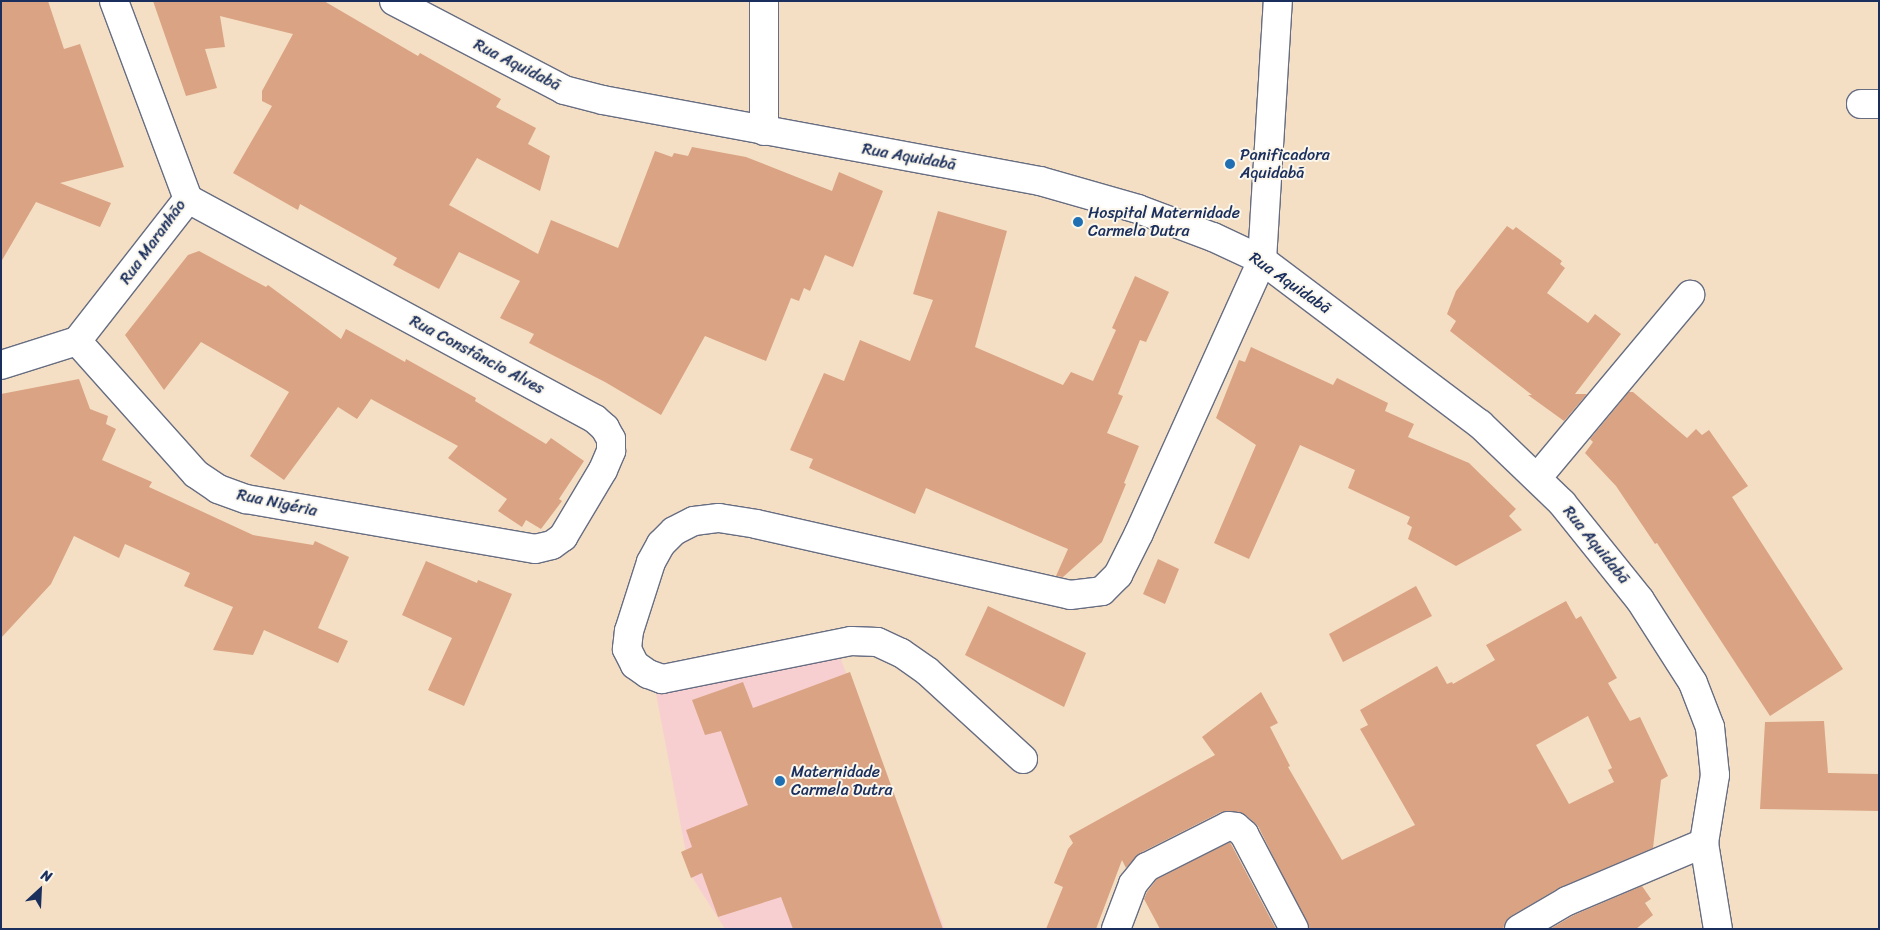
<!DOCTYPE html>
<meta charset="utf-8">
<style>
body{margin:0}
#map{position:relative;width:1880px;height:930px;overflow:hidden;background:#f4dfc4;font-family:Sriracha,sans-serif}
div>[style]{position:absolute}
.built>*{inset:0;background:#f7cfd0}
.building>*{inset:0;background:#daa383}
.roads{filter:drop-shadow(1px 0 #676d82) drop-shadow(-1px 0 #676d82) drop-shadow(0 1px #676d82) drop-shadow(0 -1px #676d82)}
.minor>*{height:28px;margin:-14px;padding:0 14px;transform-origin:14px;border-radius:14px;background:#fff}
.dots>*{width:14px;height:14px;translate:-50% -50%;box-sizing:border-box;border:2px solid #fbf7ec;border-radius:50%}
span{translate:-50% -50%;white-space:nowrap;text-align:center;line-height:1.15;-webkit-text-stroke:4px #fbf7ec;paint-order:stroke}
.street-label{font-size:16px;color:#1b2f5e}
.poi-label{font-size:16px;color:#1b2f5e}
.left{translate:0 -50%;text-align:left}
.frame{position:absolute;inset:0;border:2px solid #1b2f5e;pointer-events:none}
.north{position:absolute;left:15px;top:865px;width:50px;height:50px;-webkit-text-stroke:4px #fbf7ec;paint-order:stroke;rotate:25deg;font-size:14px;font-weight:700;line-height:20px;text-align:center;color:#1b2f5e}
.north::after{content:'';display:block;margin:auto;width:18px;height:22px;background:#1b2f5e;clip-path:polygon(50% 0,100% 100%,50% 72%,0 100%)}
</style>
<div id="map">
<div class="built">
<div style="clip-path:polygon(836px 647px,945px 929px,725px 929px,690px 874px,655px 688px)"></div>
</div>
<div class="building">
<div style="clip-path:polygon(1px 1px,48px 1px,64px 49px,80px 44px,124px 167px,60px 183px,111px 203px,100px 227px,36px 202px,1px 262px)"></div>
<div style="clip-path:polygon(153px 1px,324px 1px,418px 56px,420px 53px,501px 99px,496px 107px,536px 128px,528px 144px,550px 156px,540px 191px,477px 158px,449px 205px,538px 254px,551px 220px,618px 248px,655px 151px,672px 157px,674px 153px,688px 156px,692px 147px,746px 157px,832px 191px,839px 172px,883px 191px,853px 267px,825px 255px,810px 291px,804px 288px,799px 301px,791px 298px,766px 361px,705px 336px,661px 415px,605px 382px,529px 343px,534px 334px,500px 318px,520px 281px,459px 252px,439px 289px,393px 265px,397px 258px,300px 204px,298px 210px,233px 173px,272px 106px,262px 101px,262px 91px,293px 34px,220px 16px,225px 47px,205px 49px,217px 88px,186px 96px)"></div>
<div style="clip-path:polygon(938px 211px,1007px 231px,975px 347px,1063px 385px,1071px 372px,1093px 381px,1116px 330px,1112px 328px,1135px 276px,1169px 292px,1146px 342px,1140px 340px,1118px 394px,1123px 396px,1107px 433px,1139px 446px,1124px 483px,1126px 484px,1102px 542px,1063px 577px,1056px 576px,1068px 549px,926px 488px,915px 514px,809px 468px,813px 459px,790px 450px,824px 373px,844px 381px,860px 340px,910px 361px,933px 300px,913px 294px)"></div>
<div style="clip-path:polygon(1507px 226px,1513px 230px,1516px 227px,1562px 261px,1560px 264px,1565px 268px,1547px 293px,1588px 323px,1595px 314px,1621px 334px,1575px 394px,1587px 394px,1564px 421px,1528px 395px,1532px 395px,1450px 331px,1456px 321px,1447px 314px,1456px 291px)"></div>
<div style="clip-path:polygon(199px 251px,266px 287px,268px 285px,341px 339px,346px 329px,405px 362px,406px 359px,476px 398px,475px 401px,546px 444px,551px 438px,584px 461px,559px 499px,562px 501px,541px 529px,526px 520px,522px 527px,498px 511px,507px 499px,448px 458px,458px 446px,371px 399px,357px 419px,338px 407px,284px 480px,250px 456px,289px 392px,201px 342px,164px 390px,125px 335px,188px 255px)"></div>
<div style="clip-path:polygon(1251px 347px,1333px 385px,1337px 378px,1388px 403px,1385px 411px,1414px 424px,1408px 437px,1469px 463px,1516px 509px,1509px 516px,1522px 530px,1456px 566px,1408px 539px,1412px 527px,1407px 524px,1410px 517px,1348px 488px,1355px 470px,1300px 445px,1249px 559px,1214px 543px,1256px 445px,1216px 418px,1239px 360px,1245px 362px)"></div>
<div style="clip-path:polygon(79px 379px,90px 409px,108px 416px,106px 424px,116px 429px,102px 460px,152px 482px,149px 487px,253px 535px,313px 545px,315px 541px,349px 557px,318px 628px,348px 641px,338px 663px,264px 630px,253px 655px,213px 650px,233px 607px,184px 586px,190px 573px,125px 544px,119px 558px,74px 536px,51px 584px,1px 638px,1px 394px)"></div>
<div style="clip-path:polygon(1629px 392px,1633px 392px,1687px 438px,1696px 429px,1702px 435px,1709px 430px,1748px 486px,1732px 497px,1843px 669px,1770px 716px,1657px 543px,1655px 544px,1616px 486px,1585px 453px,1593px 442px,1590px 439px)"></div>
<div style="clip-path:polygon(1158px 559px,1179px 569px,1165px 604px,1143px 594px)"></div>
<div style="clip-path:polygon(426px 561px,477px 583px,478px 580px,512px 594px,464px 706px,428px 690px,452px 638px,402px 615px)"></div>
<div style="clip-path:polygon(1416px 586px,1432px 616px,1343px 662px,1329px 634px)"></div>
<div style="clip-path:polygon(evenodd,1566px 601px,1576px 619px,1581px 616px,1617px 678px,1608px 683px,1630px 721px,1640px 717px,1668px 776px,1661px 780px,1653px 848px,1559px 888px,1511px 916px,1506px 921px,1503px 929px,1309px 929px,1258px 826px,1246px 815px,1229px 811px,1221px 812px,1140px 853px,1126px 868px,1122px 860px,1096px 929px,1046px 929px,1063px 887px,1054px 883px,1068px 849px,1073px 843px,1069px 836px,1215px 755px,1202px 737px,1261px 692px,1278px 723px,1270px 727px,1290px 766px,1288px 767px,1342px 860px,1415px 825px,1360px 729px,1368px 725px,1360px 710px,1437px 666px,1447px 684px,1452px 682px,1453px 684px,1495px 660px,1486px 645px,1566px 601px,1588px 716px,1612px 768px,1608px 770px,1614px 782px,1569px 804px,1536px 745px,1588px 716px)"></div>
<div style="clip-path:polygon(988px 606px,1086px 653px,1064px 707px,965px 655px)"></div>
<div style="clip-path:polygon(850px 672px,943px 929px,793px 929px,781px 897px,718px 917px,702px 873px,691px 878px,681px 852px,692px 847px,686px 830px,748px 805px,721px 731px,705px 735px,692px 700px,743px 682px,753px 708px)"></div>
<div style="clip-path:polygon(1824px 721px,1828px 773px,1879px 774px,1879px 811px,1760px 809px,1765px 722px)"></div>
<div style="clip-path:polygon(1230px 842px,1276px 929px,1160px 929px,1144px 899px,1147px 892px,1157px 879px)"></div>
<div style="clip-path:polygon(1642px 886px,1651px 899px,1645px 903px,1653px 915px,1636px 929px,1550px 929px,1574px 915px)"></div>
</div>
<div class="roads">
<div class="minor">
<div style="left:394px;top:1px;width:192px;rotate:27.6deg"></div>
<div style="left:564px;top:90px;width:40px;rotate:14.4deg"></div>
<div style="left:603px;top:100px;width:444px;rotate:10.5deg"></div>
<div style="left:1040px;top:181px;width:102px;rotate:15.9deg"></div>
<div style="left:1138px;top:209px;width:80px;rotate:20.5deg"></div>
<div style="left:1213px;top:237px;width:54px;rotate:25.1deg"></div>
<div style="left:1262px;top:260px;width:273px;rotate:37deg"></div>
<div style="left:1480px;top:424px;width:114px;rotate:43.9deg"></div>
<div style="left:1562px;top:503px;width:124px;rotate:51.2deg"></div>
<div style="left:1640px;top:600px;width:98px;rotate:57.4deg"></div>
<div style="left:1693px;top:683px;width:47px;rotate:68.9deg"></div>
<div style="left:1710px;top:727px;width:48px;rotate:84.1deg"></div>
<div style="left:1715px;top:775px;width:69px;rotate:99.2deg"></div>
<div style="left:1704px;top:843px;width:87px;rotate:80.8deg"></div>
<div style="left:764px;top:1px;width:130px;rotate:90deg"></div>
<div style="left:1861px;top:104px;width:18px"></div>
<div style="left:77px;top:341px;width:178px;rotate:48.2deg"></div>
<div style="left:196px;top:474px;width:27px;rotate:34deg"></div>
<div style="left:218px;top:489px;width:30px;rotate:20deg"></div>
<div style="left:246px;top:499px;width:293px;rotate:9.8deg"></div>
<div style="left:535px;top:549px;width:17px;rotate:-13deg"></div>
<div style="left:552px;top:545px;width:14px;rotate:-36deg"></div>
<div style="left:563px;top:537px;width:78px;rotate:-59.2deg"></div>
<div style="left:603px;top:470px;width:21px;rotate:-67deg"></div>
<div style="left:611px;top:451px;width:12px;rotate:-90deg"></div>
<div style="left:611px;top:439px;width:13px;rotate:-119deg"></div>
<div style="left:605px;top:428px;width:13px;rotate:-138deg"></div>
<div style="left:595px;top:419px;width:463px;rotate:-151.6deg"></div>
<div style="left:1px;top:365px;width:80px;rotate:-17.5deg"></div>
<div style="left:77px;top:341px;width:180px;rotate:-52deg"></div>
<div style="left:188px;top:199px;width:211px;rotate:-110.5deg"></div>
<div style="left:1537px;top:478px;width:239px;rotate:-50.1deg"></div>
<div style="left:1023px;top:759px;width:130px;rotate:-137.5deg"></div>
<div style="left:927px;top:671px;width:32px;rotate:-145deg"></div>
<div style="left:901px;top:653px;width:26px;rotate:-155deg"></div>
<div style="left:877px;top:642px;width:26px;rotate:-178deg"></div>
<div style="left:851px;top:641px;width:193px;rotate:168.6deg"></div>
<div style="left:662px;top:679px;width:15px;rotate:-160deg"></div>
<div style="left:648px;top:674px;width:16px;rotate:-145deg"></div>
<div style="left:635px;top:665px;width:18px;rotate:-117deg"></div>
<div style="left:627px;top:649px;width:18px;rotate:-84deg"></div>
<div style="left:629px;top:631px;width:72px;rotate:-72.3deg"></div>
<div style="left:651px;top:562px;width:21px;rotate:-61deg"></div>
<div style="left:661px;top:544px;width:18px;rotate:-45deg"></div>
<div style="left:674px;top:531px;width:22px;rotate:-27deg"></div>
<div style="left:694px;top:521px;width:25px;rotate:-7deg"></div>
<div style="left:719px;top:518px;width:37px;rotate:9deg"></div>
<div style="left:756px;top:524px;width:322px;rotate:12.7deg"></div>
<div style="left:1070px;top:595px;width:32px;rotate:-7deg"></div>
<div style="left:1102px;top:591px;width:23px;rotate:-45deg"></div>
<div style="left:1118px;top:575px;width:47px;rotate:-63.4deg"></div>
<div style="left:1139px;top:533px;width:299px;rotate:-65.7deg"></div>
<div style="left:1262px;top:260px;width:259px;rotate:-86.5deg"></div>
<div style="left:1116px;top:929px;width:48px;rotate:-69.3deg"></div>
<div style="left:1133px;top:884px;width:22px;rotate:-51deg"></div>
<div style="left:1147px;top:867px;width:91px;rotate:-26.8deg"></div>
<div style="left:1228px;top:826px;width:8px;rotate:7deg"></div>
<div style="left:1236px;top:827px;width:11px;rotate:41deg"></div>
<div style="left:1244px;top:834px;width:107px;rotate:62.2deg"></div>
<div style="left:1519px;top:929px;width:56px;rotate:-30.3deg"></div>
<div style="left:1567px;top:901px;width:149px;rotate:-22.9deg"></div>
</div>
</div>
<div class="dots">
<div style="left:1230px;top:164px;background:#1f6fb2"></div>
<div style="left:1078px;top:222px;background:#1f6fb2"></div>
<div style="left:780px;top:781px;background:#1f6fb2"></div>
</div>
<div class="street-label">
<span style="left:517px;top:65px;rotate:27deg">Rua Aquidabã</span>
<span style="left:909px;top:157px;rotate:10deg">Rua Aquidabã</span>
<span style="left:153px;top:242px;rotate:-54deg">Rua Maranhão</span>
<span style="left:1290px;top:283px;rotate:35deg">Rua Aquidabã</span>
<span style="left:477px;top:355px;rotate:28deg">Rua Constâncio Alves</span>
<span style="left:277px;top:503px;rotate:12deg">Rua Nigéria</span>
<span style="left:1596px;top:545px;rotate:51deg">Rua Aquidabã</span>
</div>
<div class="poi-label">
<span class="left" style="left:1240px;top:164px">Panificadora<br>Aquidabã</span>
<span class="left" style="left:1088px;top:222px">Hospital Maternidade<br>Carmela Dutra</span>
<span class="left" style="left:791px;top:781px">Maternidade<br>Carmela Dutra</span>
</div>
<div class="frame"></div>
<div class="north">N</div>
</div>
